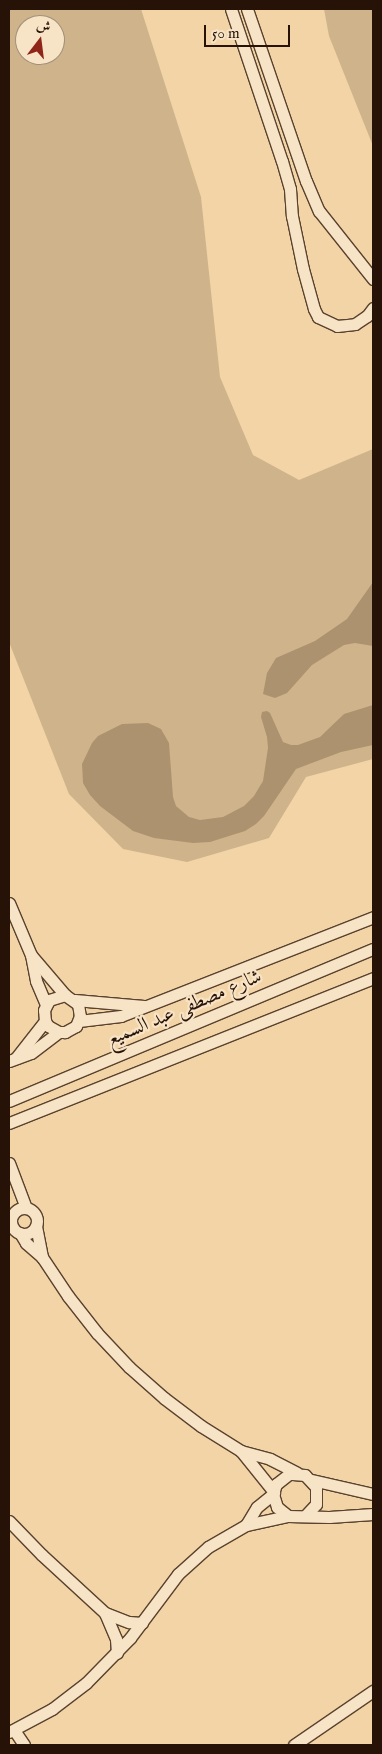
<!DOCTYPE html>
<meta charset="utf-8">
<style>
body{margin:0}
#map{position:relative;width:382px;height:1754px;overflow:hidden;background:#f2d4a6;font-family:"IM FELL English",Amiri,serif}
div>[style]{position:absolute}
.green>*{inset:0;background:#cfb38b}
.water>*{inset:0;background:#ad9270}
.roads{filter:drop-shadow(1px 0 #59422e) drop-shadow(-1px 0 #59422e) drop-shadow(0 1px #59422e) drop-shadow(0 -1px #59422e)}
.minor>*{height:11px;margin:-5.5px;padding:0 5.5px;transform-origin:5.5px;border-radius:5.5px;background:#f7e3c5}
.minor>.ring{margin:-5.5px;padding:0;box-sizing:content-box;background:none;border:11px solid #f7e3c5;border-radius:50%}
span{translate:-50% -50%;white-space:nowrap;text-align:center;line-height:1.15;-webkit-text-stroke:4.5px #f7e3c5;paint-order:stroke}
.street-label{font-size:20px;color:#261206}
.frame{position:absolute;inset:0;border:10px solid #261206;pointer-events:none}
.north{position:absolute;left:15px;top:15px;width:50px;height:50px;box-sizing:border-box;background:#f7e3c5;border:1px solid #a38f79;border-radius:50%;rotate:15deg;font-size:14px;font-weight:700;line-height:20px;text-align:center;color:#261206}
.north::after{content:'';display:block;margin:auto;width:18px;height:22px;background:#8f2418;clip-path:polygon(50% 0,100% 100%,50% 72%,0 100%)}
.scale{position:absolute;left:204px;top:25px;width:86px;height:22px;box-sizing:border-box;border:2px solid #261206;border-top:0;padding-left:6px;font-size:15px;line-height:18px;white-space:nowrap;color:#261206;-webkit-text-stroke:4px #f7e3c5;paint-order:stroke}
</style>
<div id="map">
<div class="green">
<div style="clip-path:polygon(evenodd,9px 9px,141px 9px,201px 197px,220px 377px,253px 455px,299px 480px,373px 449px,373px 759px,306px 777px,269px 838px,187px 862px,123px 849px,69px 794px,9px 642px,9px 9px,25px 25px,55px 25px,55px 55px,25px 55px,25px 25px)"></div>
<div style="clip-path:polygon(324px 9px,373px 9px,373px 146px,329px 36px)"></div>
</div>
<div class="water">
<div style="clip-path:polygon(373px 582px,373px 646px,355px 643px,344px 645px,312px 665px,287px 693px,275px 698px,263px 694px,267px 673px,276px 658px,315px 641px,347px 619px)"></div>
<div style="clip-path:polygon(373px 705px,373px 745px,341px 752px,296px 769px,264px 816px,256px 824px,245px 831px,210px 842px,193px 843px,154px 838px,133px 831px,100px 806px,90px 795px,83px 783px,82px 764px,92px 743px,98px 736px,122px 724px,148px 723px,161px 729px,169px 743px,173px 797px,176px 806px,189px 817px,200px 820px,223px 817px,244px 806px,254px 796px,263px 781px,268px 748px,267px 737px,261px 717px,262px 712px,267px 711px,270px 713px,283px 742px,291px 745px,298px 745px,320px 737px,344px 714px)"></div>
</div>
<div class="roads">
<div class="minor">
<div style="left:231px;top:9px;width:160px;rotate:71.5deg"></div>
<div style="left:282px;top:161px;width:29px;rotate:74deg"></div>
<div style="left:290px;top:189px;width:27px;rotate:86deg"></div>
<div style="left:292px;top:216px;width:54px;rotate:78.3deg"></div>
<div style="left:303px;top:269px;width:41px;rotate:74.6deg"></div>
<div style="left:314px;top:309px;width:9px;rotate:63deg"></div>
<div style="left:318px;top:317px;width:21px;rotate:25deg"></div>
<div style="left:337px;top:326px;width:18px;rotate:-6deg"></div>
<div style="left:355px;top:324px;width:14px;rotate:-34deg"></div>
<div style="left:367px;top:316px;width:10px;rotate:-53deg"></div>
<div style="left:247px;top:9px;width:182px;rotate:71.1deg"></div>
<div style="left:306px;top:181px;width:33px;rotate:67deg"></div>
<div style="left:319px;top:211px;width:87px;rotate:51.5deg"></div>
<div style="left:9px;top:903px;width:56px;rotate:67.1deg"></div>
<div style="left:31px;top:955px;width:26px;rotate:79deg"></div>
<div style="left:36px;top:981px;width:25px;rotate:67deg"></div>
<div style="left:31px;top:955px;width:52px;rotate:49.6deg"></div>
<div style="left:65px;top:995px;width:16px;rotate:35deg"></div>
<div style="left:78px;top:1004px;width:12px;rotate:81deg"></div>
<div style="left:80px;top:1016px;width:11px;rotate:112deg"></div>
<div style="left:76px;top:1026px;width:13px;rotate:151deg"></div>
<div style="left:65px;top:1032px;width:6px;rotate:180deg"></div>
<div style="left:59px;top:1032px;width:13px;rotate:-151deg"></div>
<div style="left:48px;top:1026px;width:6px;rotate:-121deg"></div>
<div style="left:45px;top:1021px;width:11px;rotate:-95deg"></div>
<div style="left:44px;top:1010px;width:11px;rotate:-63deg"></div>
<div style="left:49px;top:1000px;width:17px;rotate:-17deg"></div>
<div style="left:75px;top:1000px;width:69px;rotate:5deg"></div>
<div style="left:79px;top:1021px;width:42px;rotate:-6.8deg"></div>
<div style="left:121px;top:1016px;width:271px;rotate:-21.4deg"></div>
<div style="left:16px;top:1058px;width:47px;rotate:-51.9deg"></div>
<div style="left:9px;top:1061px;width:23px;rotate:-20deg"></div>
<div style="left:31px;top:1053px;width:35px;rotate:-37deg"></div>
<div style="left:9px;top:1101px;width:394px;rotate:-22.7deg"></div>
<div style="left:9px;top:1123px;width:392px;rotate:-21.7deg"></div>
<div style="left:9px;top:1163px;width:48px;rotate:69.3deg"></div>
<div class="ring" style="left:11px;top:1208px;width:15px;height:15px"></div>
<div style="left:36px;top:1226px;width:32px;rotate:79deg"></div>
<div style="left:20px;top:1233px;width:12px;rotate:59deg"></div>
<div style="left:26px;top:1243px;width:21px;rotate:41deg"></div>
<div style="left:42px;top:1257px;width:47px;rotate:56.3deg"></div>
<div style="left:68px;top:1296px;width:47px;rotate:51.9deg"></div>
<div style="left:97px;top:1333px;width:47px;rotate:46.7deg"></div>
<div style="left:129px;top:1367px;width:47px;rotate:41.5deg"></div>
<div style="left:164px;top:1398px;width:46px;rotate:37.1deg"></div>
<div style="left:201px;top:1426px;width:47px;rotate:32deg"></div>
<div style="left:241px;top:1451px;width:53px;rotate:51.2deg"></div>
<div style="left:241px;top:1451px;width:30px;rotate:15deg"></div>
<div style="left:270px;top:1459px;width:30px;rotate:27deg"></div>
<div style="left:312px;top:1480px;width:63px;rotate:12.9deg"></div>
<div style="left:305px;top:1516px;width:16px;rotate:-47deg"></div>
<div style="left:316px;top:1504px;width:17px;rotate:-90deg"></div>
<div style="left:316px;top:1487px;width:16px;rotate:-133deg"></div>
<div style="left:305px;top:1475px;width:16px;rotate:-176deg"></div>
<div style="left:289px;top:1474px;width:16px;rotate:142deg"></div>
<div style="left:276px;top:1484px;width:10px;rotate:107deg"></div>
<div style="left:273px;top:1494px;width:14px;rotate:73deg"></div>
<div style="left:277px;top:1507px;width:14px;rotate:39deg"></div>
<div style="left:288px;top:1516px;width:41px;rotate:1.4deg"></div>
<div style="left:329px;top:1517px;width:44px;rotate:-3.9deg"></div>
<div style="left:9px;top:1521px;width:47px;rotate:45.9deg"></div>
<div style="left:42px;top:1555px;width:86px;rotate:42.6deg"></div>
<div style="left:105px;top:1613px;width:26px;rotate:21deg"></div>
<div style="left:129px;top:1622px;width:13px;rotate:4deg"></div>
<div style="left:246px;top:1525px;width:21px;rotate:-59deg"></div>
<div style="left:257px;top:1507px;width:21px;rotate:-39deg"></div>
<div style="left:105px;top:1613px;width:28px;rotate:67deg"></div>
<div style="left:116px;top:1639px;width:14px;rotate:86deg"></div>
<div style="left:14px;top:1730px;width:18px;rotate:56deg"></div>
<div style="left:9px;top:1732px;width:49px;rotate:-28.1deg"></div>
<div style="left:52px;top:1709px;width:43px;rotate:-37.4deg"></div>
<div style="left:86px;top:1683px;width:63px;rotate:-45.6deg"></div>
<div style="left:130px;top:1638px;width:80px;rotate:-53.1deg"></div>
<div style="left:178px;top:1574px;width:40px;rotate:-42deg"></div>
<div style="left:208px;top:1547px;width:44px;rotate:-30.1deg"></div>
<div style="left:246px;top:1525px;width:43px;rotate:-12.1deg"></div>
<div style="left:294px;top:1745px;width:96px;rotate:-34.4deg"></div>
</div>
</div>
<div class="street-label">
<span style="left:184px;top:1008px;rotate:-23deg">شارع مصطفى عبد السميع</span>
</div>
<div class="frame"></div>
<div class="north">ش</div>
<div class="scale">50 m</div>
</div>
